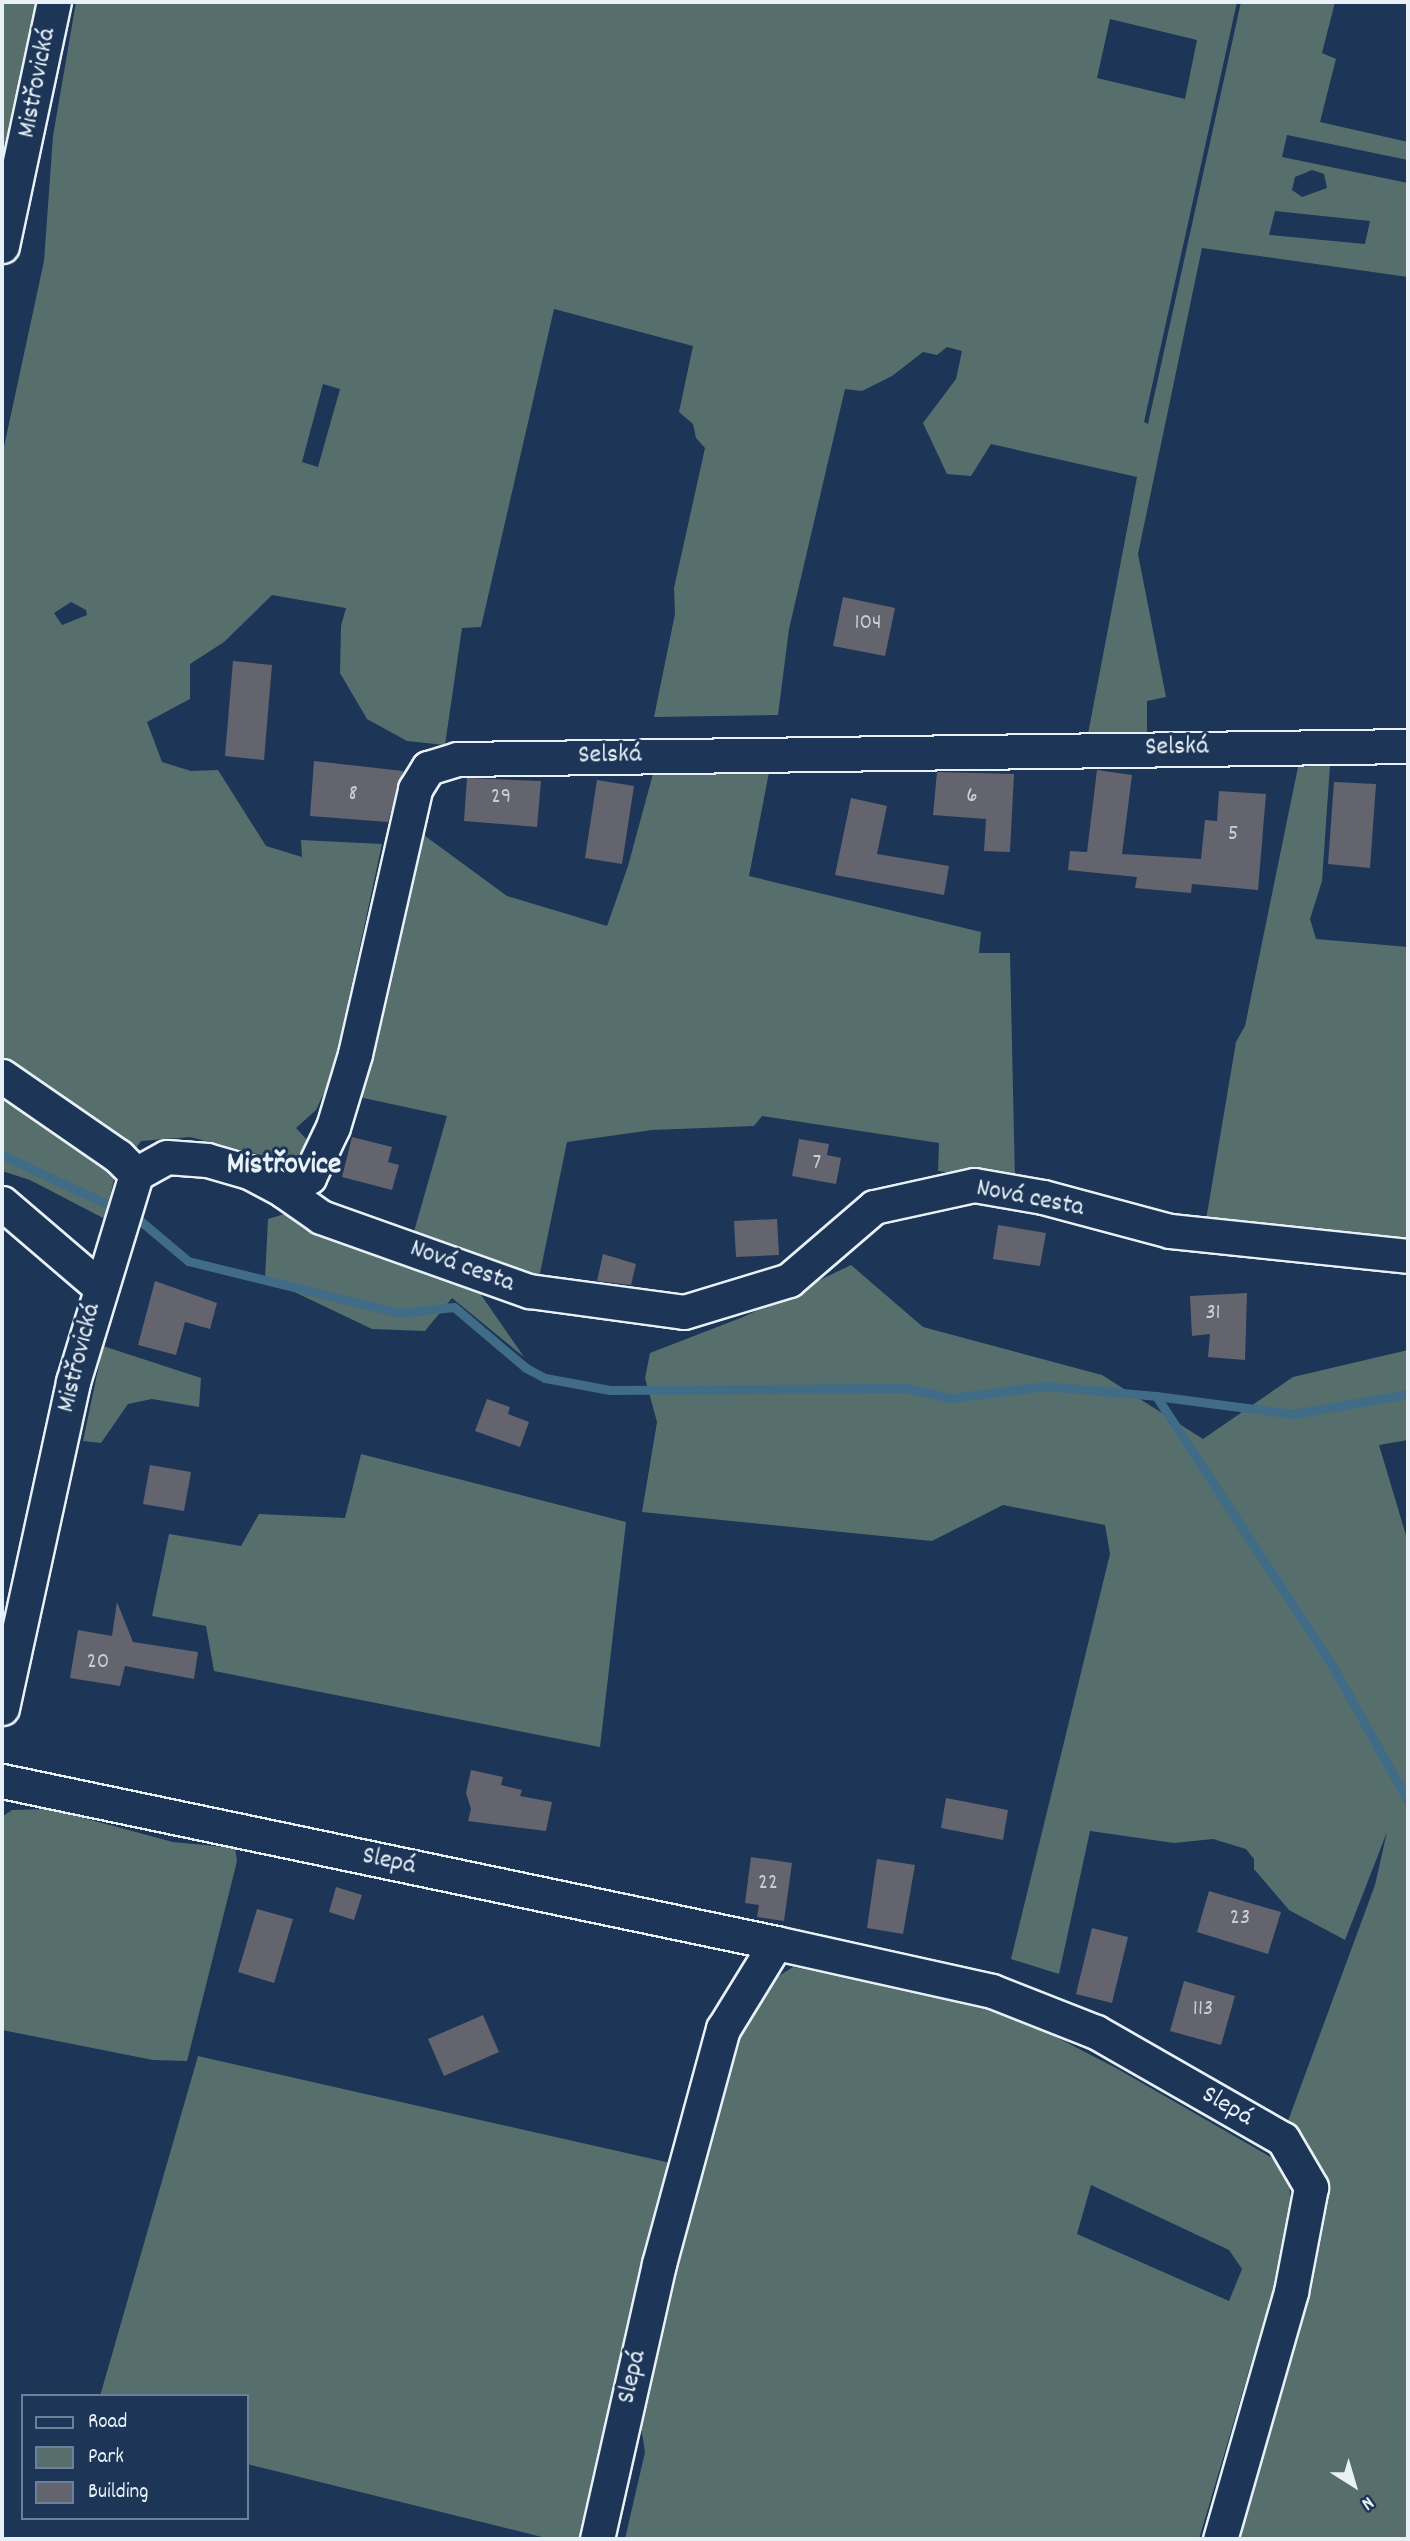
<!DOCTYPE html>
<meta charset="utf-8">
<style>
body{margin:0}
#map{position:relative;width:1410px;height:2541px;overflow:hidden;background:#1d3557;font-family:Dekko,sans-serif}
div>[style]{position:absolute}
.green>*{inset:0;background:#576f6c}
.stream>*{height:9px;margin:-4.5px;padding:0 4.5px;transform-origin:4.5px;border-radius:4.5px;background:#406c87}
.building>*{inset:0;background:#64646e}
.roads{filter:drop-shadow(2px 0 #e8f1f8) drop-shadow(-2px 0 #e8f1f8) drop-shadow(0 2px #e8f1f8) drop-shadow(0 -2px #e8f1f8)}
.street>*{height:33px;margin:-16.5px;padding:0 16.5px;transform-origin:16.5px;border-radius:16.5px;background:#1d3557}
span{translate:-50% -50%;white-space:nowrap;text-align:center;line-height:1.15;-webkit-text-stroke:6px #1d3557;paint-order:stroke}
.number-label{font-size:23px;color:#c7ced6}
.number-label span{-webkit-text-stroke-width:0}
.street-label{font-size:26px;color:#e8f1f8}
.quarter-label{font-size:30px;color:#e8f1f8;font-weight:700}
.frame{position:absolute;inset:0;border:4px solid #e8f1f8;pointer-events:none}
.legend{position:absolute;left:21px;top:2394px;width:228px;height:126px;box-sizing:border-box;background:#1d3557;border:2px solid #6e8097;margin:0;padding:9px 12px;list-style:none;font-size:21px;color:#e8f1f8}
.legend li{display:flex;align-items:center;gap:14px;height:35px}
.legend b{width:35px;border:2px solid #6e8097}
.north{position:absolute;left:1319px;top:2450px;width:70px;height:70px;-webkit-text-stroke:5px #1d3557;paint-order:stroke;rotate:143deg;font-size:19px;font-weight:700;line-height:28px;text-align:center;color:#e8f1f8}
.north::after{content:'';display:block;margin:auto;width:24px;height:32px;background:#e8f1f8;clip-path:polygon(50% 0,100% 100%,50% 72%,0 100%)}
</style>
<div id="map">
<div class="green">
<div style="clip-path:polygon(2px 2px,44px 2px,2px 191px)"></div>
<div style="clip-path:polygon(evenodd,76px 2px,1237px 2px,1144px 422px,1148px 424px,1241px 2px,1335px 2px,1322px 53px,1336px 59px,1320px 122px,1408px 142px,1408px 160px,1287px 135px,1282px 157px,1408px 183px,1408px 277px,1202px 248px,1138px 554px,1166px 697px,1147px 701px,1147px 732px,1088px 734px,1137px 477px,991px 444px,971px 476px,947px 474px,923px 423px,956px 379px,962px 351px,947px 347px,937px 355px,923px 352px,892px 376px,862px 391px,845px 389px,789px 629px,778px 715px,654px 717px,675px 614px,674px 588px,705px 448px,696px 438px,693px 424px,679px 412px,693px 346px,554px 309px,481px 627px,462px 628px,445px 745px,407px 741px,367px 719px,340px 673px,341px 626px,346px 608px,272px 595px,224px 642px,190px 664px,190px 699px,147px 722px,162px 762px,191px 771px,218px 770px,266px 846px,302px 857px,301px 840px,382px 844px,332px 1076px,316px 1110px,296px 1128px,309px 1142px,292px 1163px,190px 1137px,141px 1141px,114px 1179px,105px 1219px,30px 1180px,2px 1171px,2px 456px,44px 261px,53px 136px,76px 2px,1110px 19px,1197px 40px,1185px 99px,1097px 78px,1110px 19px,76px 2px,1312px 170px,1324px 174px,1327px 188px,1302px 197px,1292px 190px,1295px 177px,1312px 170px,76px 2px,1275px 211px,1370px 221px,1365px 244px,1269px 235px,1275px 211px,76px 2px,323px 384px,340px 389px,318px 467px,302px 462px,323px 384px,76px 2px,71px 602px,86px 610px,87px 615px,62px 625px,54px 613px,71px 602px)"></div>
<div style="clip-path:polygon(1330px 765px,1322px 881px,1310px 919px,1316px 939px,1408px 947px,1408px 1240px,1205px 1226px,1236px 1042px,1245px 1026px,1298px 767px)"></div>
<div style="clip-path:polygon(770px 767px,749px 876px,981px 932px,979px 953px,1010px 953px,1015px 1181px,938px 1171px,939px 1143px,762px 1116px,754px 1126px,652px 1130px,567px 1142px,538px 1283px,411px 1242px,447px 1116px,359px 1097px,421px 833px,507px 896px,607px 926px,628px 866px,654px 770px)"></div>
<div style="clip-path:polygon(288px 1213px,477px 1289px,524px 1357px,452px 1298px,425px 1331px,372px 1329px,265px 1278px,268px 1219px)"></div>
<div style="clip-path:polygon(851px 1265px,923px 1327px,1102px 1375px,1203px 1439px,1293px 1377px,1408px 1350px,1408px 1440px,1379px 1445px,1408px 1542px,1408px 2539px,1232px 2539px,1313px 2245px,1285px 2129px,1375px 1885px,1387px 1832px,1345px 1940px,1289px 1910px,1254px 1869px,1254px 1859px,1246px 1849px,1213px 1839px,1174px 1843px,1090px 1831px,1059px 1974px,1011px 1959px,1110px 1554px,1105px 1525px,1003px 1505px,932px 1541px,642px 1512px,657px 1422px,645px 1378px,650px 1353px,743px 1317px)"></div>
<div style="clip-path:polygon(103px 1346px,201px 1378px,199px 1407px,152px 1399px,128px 1404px,101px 1443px,83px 1441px)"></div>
<div style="clip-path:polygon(361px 1454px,626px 1522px,600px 1747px,214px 1671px,206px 1626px,152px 1616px,169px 1534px,241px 1546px,259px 1514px,345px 1518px)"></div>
<div style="clip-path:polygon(50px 1809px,173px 1842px,235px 1848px,237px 1861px,187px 2061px,153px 2060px,2px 2030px,2px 1817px,12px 1810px)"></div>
<div style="clip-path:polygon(evenodd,793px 1967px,1000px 2008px,1116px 2068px,1274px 2159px,1288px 2179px,1294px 2219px,1199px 2539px,625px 2539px,645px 2452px,640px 2421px,700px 2167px,741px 2025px,763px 1986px,793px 1967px,1091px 2185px,1229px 2250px,1242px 2269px,1229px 2301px,1077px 2234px,1091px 2185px)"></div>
<div style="clip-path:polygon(198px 2056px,675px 2164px,583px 2539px,550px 2539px,247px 2464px,247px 2396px,100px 2396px)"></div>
</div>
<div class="stream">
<div style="left:2px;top:1155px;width:149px;rotate:25deg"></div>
<div style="left:137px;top:1218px;width:67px;rotate:40.1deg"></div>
<div style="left:188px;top:1261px;width:218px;rotate:13.8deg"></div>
<div style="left:400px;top:1313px;width:54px;rotate:-6.3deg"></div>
<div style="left:454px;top:1307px;width:94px;rotate:40.3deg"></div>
<div style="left:526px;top:1368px;width:21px;rotate:28deg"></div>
<div style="left:545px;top:1378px;width:66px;rotate:10.5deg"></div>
<div style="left:610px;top:1390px;width:295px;rotate:-0.4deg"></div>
<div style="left:905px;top:1388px;width:47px;rotate:12.3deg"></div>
<div style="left:951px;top:1398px;width:95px;rotate:-7.3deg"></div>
<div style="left:1045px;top:1386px;width:111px;rotate:5.1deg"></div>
<div style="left:1156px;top:1396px;width:321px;rotate:56.8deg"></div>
<div style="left:1332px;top:1665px;width:156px;rotate:60.8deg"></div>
<div style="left:1156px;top:1396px;width:138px;rotate:7.5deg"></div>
<div style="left:1293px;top:1414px;width:117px;rotate:-9.9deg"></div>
</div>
<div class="building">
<div style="clip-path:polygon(843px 597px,895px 608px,885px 656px,833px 646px)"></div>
<div style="clip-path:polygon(233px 661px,272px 665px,264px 760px,225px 756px)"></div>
<div style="clip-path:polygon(314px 761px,403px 771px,388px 822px,310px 816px)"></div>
<div style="clip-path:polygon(1097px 770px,1132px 775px,1122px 854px,1201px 859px,1205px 820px,1217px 821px,1219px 791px,1266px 794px,1258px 890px,1192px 884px,1191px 893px,1135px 888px,1137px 877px,1068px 870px,1070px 851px,1087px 852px)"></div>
<div style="clip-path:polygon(937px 772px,1014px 774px,1010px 852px,984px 851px,986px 819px,933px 815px)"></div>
<div style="clip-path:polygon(467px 778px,541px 781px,537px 827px,464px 821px)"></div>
<div style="clip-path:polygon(597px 780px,634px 786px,622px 864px,585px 858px)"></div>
<div style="clip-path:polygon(1334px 782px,1376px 784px,1370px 868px,1328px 864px)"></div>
<div style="clip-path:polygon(851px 798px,887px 806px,877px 854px,949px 866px,944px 895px,835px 875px)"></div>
<div style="clip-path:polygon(352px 1137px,392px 1147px,388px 1162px,399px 1165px,392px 1190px,342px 1177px)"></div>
<div style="clip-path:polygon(799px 1139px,829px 1144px,827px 1155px,841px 1158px,836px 1184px,792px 1176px)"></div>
<div style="clip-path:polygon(777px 1219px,779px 1255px,736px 1257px,734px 1221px)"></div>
<div style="clip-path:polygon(998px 1225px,1046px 1233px,1040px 1266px,993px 1259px)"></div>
<div style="clip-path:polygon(603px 1254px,636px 1264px,631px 1285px,597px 1281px)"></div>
<div style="clip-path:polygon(155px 1281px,217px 1303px,210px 1329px,185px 1322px,176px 1355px,138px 1345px)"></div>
<div style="clip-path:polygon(1247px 1293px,1245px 1360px,1208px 1357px,1210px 1334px,1192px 1336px,1190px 1296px)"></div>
<div style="clip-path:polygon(487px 1399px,510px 1407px,508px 1414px,529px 1422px,520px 1447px,475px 1431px)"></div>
<div style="clip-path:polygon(150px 1465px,191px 1472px,184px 1511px,143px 1504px)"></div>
<div style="clip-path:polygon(117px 1602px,133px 1642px,198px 1652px,194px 1679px,125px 1666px,120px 1686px,70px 1678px,78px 1630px,112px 1636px)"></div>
<div style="clip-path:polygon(471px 1770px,503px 1777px,501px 1785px,522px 1790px,520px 1796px,552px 1802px,546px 1831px,468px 1821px,471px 1809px,466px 1793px)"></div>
<div style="clip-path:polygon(946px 1798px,1008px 1810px,1003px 1840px,941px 1828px)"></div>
<div style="clip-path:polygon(751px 1857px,792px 1863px,784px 1921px,757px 1917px,759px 1905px,745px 1903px)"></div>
<div style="clip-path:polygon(877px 1859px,915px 1865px,903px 1934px,867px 1928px)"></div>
<div style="clip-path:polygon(336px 1887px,362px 1895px,354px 1920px,329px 1912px)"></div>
<div style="clip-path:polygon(1209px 1891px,1281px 1912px,1268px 1954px,1197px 1932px)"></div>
<div style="clip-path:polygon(257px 1909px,293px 1919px,274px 1983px,238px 1972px)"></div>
<div style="clip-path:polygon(1092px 1928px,1128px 1937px,1112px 2003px,1076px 1994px)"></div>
<div style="clip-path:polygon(1184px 1981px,1235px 1996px,1221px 2045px,1170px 2031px)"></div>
<div style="clip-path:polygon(483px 2015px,499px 2052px,444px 2076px,428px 2039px)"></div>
</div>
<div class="roads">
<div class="street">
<div style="left:2px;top:246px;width:249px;rotate:-78deg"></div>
<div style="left:2px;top:1076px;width:141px;rotate:34.6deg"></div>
<div style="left:118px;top:1156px;width:25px;rotate:45deg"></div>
<div style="left:136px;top:1174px;width:35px;rotate:-29deg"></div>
<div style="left:167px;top:1157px;width:40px;rotate:4.3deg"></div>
<div style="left:207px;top:1160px;width:44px;rotate:15.9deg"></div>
<div style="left:249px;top:1172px;width:40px;rotate:28deg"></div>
<div style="left:284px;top:1191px;width:29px;rotate:-29deg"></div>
<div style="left:309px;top:1177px;width:55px;rotate:-64.4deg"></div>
<div style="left:333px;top:1127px;width:76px;rotate:-73.2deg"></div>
<div style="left:355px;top:1054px;width:272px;rotate:-77.2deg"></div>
<div style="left:415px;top:789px;width:25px;rotate:-58deg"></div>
<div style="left:428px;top:768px;width:30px;rotate:-17deg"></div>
<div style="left:457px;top:759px;width:951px;rotate:-0.78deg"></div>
<div style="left:284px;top:1191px;width:45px;rotate:35.1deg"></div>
<div style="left:321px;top:1217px;width:221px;rotate:19.6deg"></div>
<div style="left:529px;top:1291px;width:156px;rotate:7.7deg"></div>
<div style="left:684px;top:1312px;width:110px;rotate:-16.9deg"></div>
<div style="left:789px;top:1280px;width:112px;rotate:-40.7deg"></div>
<div style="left:874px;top:1207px;width:102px;rotate:-12.4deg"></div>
<div style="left:974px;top:1185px;width:70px;rotate:9.9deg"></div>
<div style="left:1043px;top:1197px;width:131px;rotate:15deg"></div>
<div style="left:1170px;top:1231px;width:239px;rotate:6deg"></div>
<div style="left:2px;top:1203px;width:128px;rotate:40.6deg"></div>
<div style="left:2px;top:1708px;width:334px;rotate:-77.7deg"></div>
<div style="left:73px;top:1382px;width:217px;rotate:-73.1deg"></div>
<div style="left:2px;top:1781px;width:791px;rotate:11.82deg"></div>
<div style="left:597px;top:2539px;width:282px;rotate:-77.3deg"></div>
<div style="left:659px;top:2264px;width:244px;rotate:-74.8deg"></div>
<div style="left:723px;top:2029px;width:101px;rotate:-58.4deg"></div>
<div style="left:776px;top:1943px;width:221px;rotate:12.5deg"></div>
<div style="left:992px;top:1991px;width:112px;rotate:21.5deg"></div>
<div style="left:1096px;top:2032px;width:215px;rotate:29.8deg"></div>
<div style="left:1283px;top:2139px;width:56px;rotate:59.7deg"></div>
<div style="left:1311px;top:2187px;width:107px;rotate:100.8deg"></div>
<div style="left:1291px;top:2292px;width:257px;rotate:106deg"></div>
</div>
</div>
<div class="number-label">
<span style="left:868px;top:624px">104</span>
<span style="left:353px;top:795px">8</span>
<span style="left:972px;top:797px">6</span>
<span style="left:501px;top:798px">29</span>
<span style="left:1233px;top:835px">5</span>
<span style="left:817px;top:1164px">7</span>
<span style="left:1213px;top:1314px">31</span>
<span style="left:98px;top:1663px">20</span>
<span style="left:768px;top:1884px">22</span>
<span style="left:1240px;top:1919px">23</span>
<span style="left:1203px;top:2010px">113</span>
</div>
<div class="street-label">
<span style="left:38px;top:83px;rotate:-79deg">Mistřovická</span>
<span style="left:1177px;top:748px;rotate:-1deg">Selská</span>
<span style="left:610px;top:756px;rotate:-1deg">Selská</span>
<span style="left:1030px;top:1199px;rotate:11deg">Nová cesta</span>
<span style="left:462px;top:1267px;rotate:20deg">Nová cesta</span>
<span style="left:80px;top:1358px;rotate:-76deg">Mistřovická</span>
<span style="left:389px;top:1862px;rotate:12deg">Slepá</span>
<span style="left:1227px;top:2107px;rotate:30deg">Slepá</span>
<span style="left:633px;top:2377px;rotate:-77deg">Slepá</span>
</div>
<div class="quarter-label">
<span style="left:284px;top:1167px">Mistřovice</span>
</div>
<div class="frame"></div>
<ul class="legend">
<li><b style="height:9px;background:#1d3557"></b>Road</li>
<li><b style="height:19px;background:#576f6c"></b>Park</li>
<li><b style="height:19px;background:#64646e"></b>Building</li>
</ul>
<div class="north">N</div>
</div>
